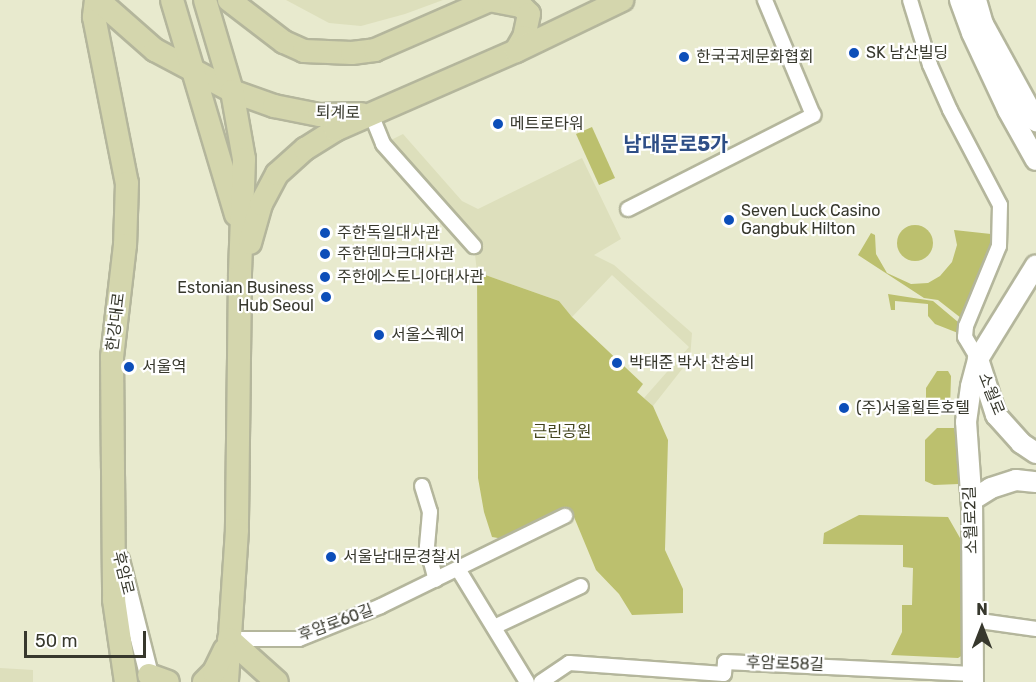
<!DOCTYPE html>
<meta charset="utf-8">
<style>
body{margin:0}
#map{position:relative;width:1036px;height:682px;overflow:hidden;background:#e8eace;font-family:Rubik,"Noto Sans KR",sans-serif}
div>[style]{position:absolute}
.built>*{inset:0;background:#dddfbc}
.green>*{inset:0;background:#bcc06e}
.round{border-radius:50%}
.roads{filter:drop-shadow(2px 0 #b4b69c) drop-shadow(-2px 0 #b4b69c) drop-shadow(0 2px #b4b69c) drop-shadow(0 -2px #b4b69c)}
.minor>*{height:14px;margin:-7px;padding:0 7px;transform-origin:7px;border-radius:7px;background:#fff}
.tertiary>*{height:18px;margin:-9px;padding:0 9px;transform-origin:9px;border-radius:9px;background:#fff}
.secondary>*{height:20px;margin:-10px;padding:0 10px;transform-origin:10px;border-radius:10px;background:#fff}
.primary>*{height:22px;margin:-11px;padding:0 11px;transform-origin:11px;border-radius:11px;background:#d4d6ad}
.dots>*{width:16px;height:16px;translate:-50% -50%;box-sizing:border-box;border:3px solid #fff;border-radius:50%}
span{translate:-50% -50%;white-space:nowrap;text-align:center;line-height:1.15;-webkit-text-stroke:4.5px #fff;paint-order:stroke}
.poi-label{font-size:16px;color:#37382d}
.left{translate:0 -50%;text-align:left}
.right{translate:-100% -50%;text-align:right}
.street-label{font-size:16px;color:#37382d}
.park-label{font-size:16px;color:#43441e}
.quarter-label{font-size:20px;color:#2e4e86;font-weight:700}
.north{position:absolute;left:952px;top:598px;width:60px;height:60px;-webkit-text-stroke:4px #fff;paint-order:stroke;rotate:0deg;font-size:16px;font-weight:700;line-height:24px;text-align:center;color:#37382d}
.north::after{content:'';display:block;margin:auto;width:21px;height:27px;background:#37382d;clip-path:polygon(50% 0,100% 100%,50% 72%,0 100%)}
.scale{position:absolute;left:24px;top:631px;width:122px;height:27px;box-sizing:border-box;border:3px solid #37382d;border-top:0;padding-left:8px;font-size:18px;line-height:21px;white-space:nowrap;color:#37382d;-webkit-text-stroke:4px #fff;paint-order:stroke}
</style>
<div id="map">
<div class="built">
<div style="clip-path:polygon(286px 0,443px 0,405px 14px,361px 26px,329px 23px)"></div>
<div style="clip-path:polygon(403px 134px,462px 201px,478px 209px,582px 158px,621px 239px,594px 255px,614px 265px,692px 333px,690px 359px,653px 406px,644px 398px,689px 347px,612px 275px,572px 317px,559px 301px,477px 272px,474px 246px,383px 144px)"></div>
<div style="clip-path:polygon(0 668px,33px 670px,33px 682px,0 682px)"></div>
</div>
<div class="green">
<div style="clip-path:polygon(592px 127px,615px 178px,599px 185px,576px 134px)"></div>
<div class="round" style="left:897px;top:225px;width:36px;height:36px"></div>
<div style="clip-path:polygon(954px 230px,991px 234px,991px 250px,961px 318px,938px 300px,924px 298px,858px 255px,871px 233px,875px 235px,876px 254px,887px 273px,911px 284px,928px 283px,940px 276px,952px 262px,957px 245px)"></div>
<div style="clip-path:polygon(477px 272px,559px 301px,572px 317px,643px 384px,637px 392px,653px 406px,668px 440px,665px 550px,683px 589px,683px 613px,632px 615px,619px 594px,596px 570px,574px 517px,521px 542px,492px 537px,484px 512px,478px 478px)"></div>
<div style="clip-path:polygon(888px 294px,933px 301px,958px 322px,958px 333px,935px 324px,928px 316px,928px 304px,895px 301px,895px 310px,891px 310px)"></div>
<div style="clip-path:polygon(937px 371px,948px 371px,951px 376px,950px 409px,926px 408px,926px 388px)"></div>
<div style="clip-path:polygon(937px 428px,954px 428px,966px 476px,959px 484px,934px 485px,925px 481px,925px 440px)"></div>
<div style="clip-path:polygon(859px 515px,948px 517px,964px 545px,963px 655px,958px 658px,891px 655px,902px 632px,902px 605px,912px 605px,913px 568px,903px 567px,903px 545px,823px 544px,824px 533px)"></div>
</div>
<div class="roads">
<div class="minor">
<div style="left:910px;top:0;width:68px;rotate:72.9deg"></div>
<div style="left:930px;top:65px;width:49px;rotate:66deg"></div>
<div style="left:950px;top:110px;width:107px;rotate:62.2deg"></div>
<div style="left:1000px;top:205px;width:41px;rotate:91.4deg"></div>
<div style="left:999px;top:246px;width:87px;rotate:112.4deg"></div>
<div style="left:966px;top:326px;width:11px;rotate:95deg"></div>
<div style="left:965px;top:337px;width:26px;rotate:59deg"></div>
<div style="left:371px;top:114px;width:32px;rotate:68deg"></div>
<div style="left:383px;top:144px;width:137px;rotate:48.3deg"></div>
<div style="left:628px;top:209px;width:208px;rotate:-26.9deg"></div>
<div style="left:813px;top:115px;width:125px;rotate:-112.7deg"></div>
<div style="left:422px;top:486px;width:27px;rotate:73deg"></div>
<div style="left:430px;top:512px;width:35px;rotate:95deg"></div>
<div style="left:427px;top:547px;width:34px;rotate:75deg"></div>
<div style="left:458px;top:569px;width:132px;rotate:58.6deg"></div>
<div style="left:973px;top:620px;width:64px;rotate:8.1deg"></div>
<div style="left:494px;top:627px;width:96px;rotate:-25.2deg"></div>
<div style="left:229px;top:639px;width:70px"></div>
<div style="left:299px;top:639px;width:88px;rotate:-21.9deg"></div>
<div style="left:381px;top:606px;width:205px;rotate:-26.1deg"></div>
<div style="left:541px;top:682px;width:34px;rotate:-34deg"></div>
<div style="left:569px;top:663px;width:155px;rotate:4.1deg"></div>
<div style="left:724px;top:674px;width:12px;rotate:-85deg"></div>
<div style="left:725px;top:662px;width:248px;rotate:2.8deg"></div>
</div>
<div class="tertiary">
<div style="left:120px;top:560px;width:119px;rotate:75.8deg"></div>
<div style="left:149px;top:675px;width:9px;rotate:49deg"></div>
</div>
<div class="secondary">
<div style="left:960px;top:0;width:35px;rotate:70deg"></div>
<div style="left:972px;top:33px;width:85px;rotate:64.9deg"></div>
<div style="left:1008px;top:110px;width:57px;rotate:60.8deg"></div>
<div style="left:976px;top:0;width:25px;rotate:74deg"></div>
<div style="left:983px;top:24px;width:111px;rotate:61.3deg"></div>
<div style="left:978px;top:359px;width:59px;rotate:72.2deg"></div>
<div style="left:996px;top:415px;width:38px;rotate:48deg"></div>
<div style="left:1021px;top:443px;width:18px;rotate:34deg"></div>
<div style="left:972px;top:500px;width:22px;rotate:-32deg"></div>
<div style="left:991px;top:488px;width:26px;rotate:-18deg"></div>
<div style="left:1016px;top:480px;width:20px;rotate:6deg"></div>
<div style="left:973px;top:682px;width:175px;rotate:-90.3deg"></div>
<div style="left:972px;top:507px;width:85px;rotate:-94deg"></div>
<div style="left:966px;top:422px;width:36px;rotate:-82deg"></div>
<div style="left:971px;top:386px;width:28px;rotate:-75deg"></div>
<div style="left:978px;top:359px;width:110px;rotate:-58.3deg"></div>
</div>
<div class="primary">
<div style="left:96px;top:0;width:17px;rotate:97deg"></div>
<div style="left:94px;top:17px;width:169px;rotate:78.8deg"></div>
<div style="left:127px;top:183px;width:62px;rotate:91.8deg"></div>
<div style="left:125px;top:245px;width:113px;rotate:96.6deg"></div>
<div style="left:112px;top:357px;width:243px;rotate:89.5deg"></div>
<div style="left:114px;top:600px;width:83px;rotate:81.7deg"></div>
<div style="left:98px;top:0;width:76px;rotate:41.3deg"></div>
<div style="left:155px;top:50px;width:87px;rotate:28deg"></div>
<div style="left:232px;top:91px;width:45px;rotate:19.7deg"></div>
<div style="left:274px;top:106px;width:46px;rotate:11.3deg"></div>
<div style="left:319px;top:115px;width:42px;rotate:-1.4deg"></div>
<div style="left:172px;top:0;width:224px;rotate:73.4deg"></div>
<div style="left:205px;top:0;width:95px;rotate:73.5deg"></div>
<div style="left:232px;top:91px;width:69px;rotate:80deg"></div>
<div style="left:244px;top:159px;width:117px;rotate:92deg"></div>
<div style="left:240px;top:276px;width:254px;rotate:90.7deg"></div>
<div style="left:237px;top:530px;width:152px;rotate:93.8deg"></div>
<div style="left:229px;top:0;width:69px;rotate:37.4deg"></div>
<div style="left:284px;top:42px;width:22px;rotate:24deg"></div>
<div style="left:304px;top:51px;width:48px;rotate:2.4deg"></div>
<div style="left:352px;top:53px;width:23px;rotate:-7deg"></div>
<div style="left:375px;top:50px;width:125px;rotate:-23.5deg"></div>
<div style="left:489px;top:0;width:33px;rotate:11deg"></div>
<div style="left:521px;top:6px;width:11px;rotate:45deg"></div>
<div style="left:529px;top:14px;width:24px;rotate:102deg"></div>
<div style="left:524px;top:37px;width:16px;rotate:120deg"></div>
<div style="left:250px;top:243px;width:41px;rotate:-74.2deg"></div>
<div style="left:261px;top:204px;width:34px;rotate:-62deg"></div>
<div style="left:277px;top:174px;width:38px;rotate:-42deg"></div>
<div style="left:305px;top:149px;width:36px;rotate:-32deg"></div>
<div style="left:335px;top:130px;width:197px;rotate:-23.6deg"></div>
<div style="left:516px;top:51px;width:118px;rotate:-25.7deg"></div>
<div style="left:229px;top:639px;width:64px;rotate:41.9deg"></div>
<div style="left:149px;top:675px;width:20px;rotate:20deg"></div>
<div style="left:204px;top:682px;width:14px;rotate:-45deg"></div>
<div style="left:214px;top:672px;width:25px;rotate:-64deg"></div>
</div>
</div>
<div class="dots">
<div style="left:854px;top:53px;background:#0c4eb9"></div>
<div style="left:684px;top:57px;background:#0c4eb9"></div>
<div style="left:498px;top:124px;background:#0c4eb9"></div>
<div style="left:729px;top:220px;background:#0c4eb9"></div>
<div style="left:325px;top:233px;background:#0c4eb9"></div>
<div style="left:325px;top:254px;background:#0c4eb9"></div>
<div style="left:325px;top:277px;background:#0c4eb9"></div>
<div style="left:326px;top:297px;background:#0c4eb9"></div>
<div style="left:379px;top:335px;background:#0c4eb9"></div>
<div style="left:617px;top:363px;background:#0c4eb9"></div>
<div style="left:129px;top:367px;background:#0c4eb9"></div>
<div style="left:844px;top:408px;background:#0c4eb9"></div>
<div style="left:331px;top:557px;background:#0c4eb9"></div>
</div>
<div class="poi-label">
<span class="left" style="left:866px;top:53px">SK 남산빌딩</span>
<span class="left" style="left:696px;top:57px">한국국제문화협회</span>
<span class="left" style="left:510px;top:124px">메트로타워</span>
<span class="left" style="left:741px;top:220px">Seven Luck Casino<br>Gangbuk Hilton</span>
<span class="left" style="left:337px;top:233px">주한독일대사관</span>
<span class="left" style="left:337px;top:254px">주한덴마크대사관</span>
<span class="left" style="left:337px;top:277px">주한에스토니아대사관</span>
<span class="right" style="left:314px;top:297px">Estonian Business<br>Hub Seoul</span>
<span class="left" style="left:391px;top:335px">서울스퀘어</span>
<span class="left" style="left:629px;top:363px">박태준 박사 찬송비</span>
<span class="left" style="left:142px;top:367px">서울역</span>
<span class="left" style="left:856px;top:408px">(주)서울힐튼호텔</span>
<span class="left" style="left:343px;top:557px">서울남대문경찰서</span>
</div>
<div class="street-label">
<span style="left:338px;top:113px;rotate:1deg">퇴계로</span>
<span style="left:116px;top:322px;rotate:-83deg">한강대로</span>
<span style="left:991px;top:394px;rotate:68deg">소월로</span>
<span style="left:971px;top:520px;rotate:-92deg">소월로2길</span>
<span style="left:123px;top:573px;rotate:76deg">후암로</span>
<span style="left:336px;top:623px;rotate:-20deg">후암로60길</span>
<span style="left:785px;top:664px;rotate:2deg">후암로58길</span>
</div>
<div class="park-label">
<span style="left:562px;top:432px">근린공원</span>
</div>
<div class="quarter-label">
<span style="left:676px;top:144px">남대문로5가</span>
</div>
<div class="north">N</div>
<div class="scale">50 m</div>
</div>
